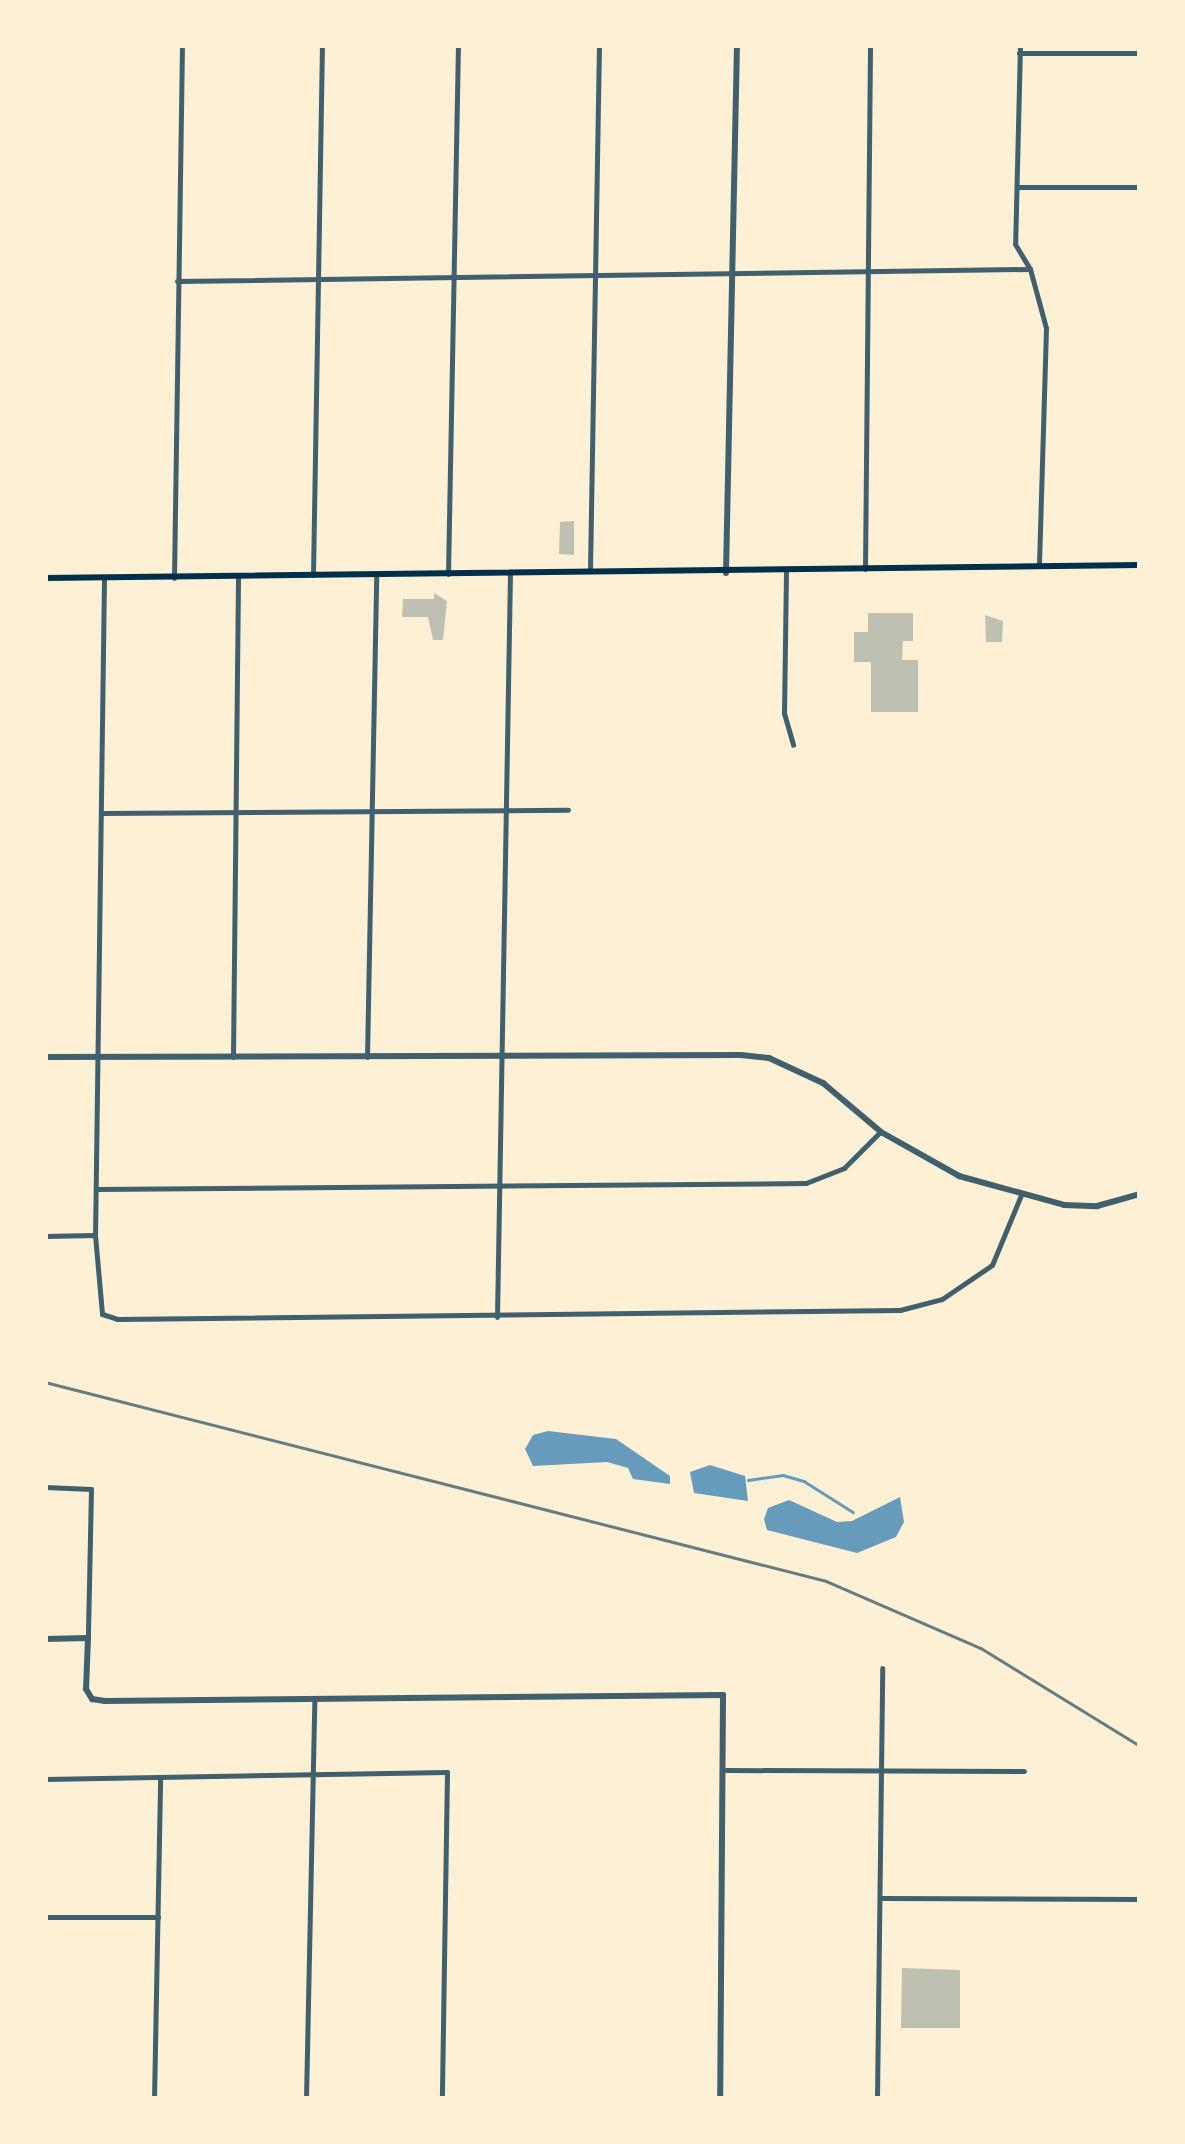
<!DOCTYPE html>
<style>
body{margin:0}
#map{position:relative;width:1185px;height:2144px;overflow:hidden;background:#fdf0d5;font-family:"Playfair Display",serif}
div>[style]{position:absolute}
.water>*{inset:0;background:#669bbc}
.stream>*{height:2.5px;margin:-1.25px;padding:0 1.25px;transform-origin:1.25px;border-radius:1.25px;background:#669bbc}
.building>*{inset:0;background:#bec0b2}
.minor>*{height:5px;margin:-2.5px;padding:0 2.5px;transform-origin:2.5px;border-radius:2.5px;background:#3f606c}
.tertiary>*{height:6px;margin:-3px;padding:0 3px;transform-origin:3px;border-radius:3px;background:#3f606c}
.secondary>*{height:6px;margin:-3px;padding:0 3px;transform-origin:3px;border-radius:3px;background:#003049}
.rail>*{height:2.5px;margin:-1.25px;padding:0 1.25px;transform-origin:1.25px;border-radius:1.25px;background:#657d81}
span{translate:-50% -50%;white-space:nowrap;text-align:center;line-height:1.15;-webkit-text-stroke:10px #fdf0d5;paint-order:stroke}
.frame{position:absolute;inset:0;border:48px solid #fdf0d5;pointer-events:none}
</style>
<div id="map">
<div class="water">
<div style="clip-path:polygon(548px 1431px,616px 1439px,670px 1476px,670px 1484px,633px 1479px,628px 1468px,607px 1462px,533px 1466px,525px 1449px,533px 1435px)"></div>
<div style="clip-path:polygon(710px 1465px,745px 1476px,748px 1501px,694px 1493px,690px 1472px)"></div>
<div style="clip-path:polygon(900px 1497px,904px 1522px,896px 1537px,857px 1553px,767px 1530px,764px 1519px,768px 1508px,789px 1500px,837px 1522px,852px 1521px)"></div>
</div>
<div class="stream">
<div style="left:748px;top:1480px;width:35px;rotate:-8deg"></div>
<div style="left:783px;top:1475px;width:22px;rotate:16deg"></div>
<div style="left:804px;top:1481px;width:58px;rotate:32.3deg"></div>
</div>
<div class="building">
<div style="clip-path:polygon(574px 521px,574px 555px,559px 554px,560px 522px)"></div>
<div style="clip-path:polygon(434px 593px,447px 601px,443px 640px,433px 640px,428px 617px,402px 617px,403px 599px,434px 599px)"></div>
<div style="clip-path:polygon(868px 613px,913px 613px,913px 641px,903px 641px,902px 660px,918px 660px,918px 712px,871px 712px,871px 662px,854px 662px,854px 632px,868px 632px)"></div>
<div style="clip-path:polygon(985px 615px,1003px 621px,1002px 642px,986px 642px)"></div>
<div style="clip-path:polygon(902px 1968px,960px 1970px,960px 2028px,901px 2028px)"></div>
</div>
<div class="minor">
<div style="left:1020px;top:45px;width:199px;rotate:91.4deg"></div>
<div style="left:1015px;top:244px;width:29px;rotate:59deg"></div>
<div style="left:1030px;top:269px;width:61px;rotate:74.8deg"></div>
<div style="left:1046px;top:328px;width:237px;rotate:91.7deg"></div>
<div style="left:1019px;top:53px;width:121px"></div>
<div style="left:1017px;top:187px;width:123px"></div>
<div style="left:177px;top:281px;width:853px;rotate:-0.81deg"></div>
<div style="left:865px;top:569px;width:524px;rotate:-89.45deg"></div>
<div style="left:590px;top:570px;width:525px;rotate:-89.02deg"></div>
<div style="left:786px;top:571px;width:142px;rotate:90.8deg"></div>
<div style="left:784px;top:713px;width:33px;rotate:74deg"></div>
<div style="left:448px;top:574px;width:529px;rotate:-88.92deg"></div>
<div style="left:313px;top:575px;width:530px;rotate:-89.03deg"></div>
<div style="left:104px;top:578px;width:657px;rotate:90.78deg"></div>
<div style="left:95px;top:1235px;width:79px;rotate:84.9deg"></div>
<div style="left:102px;top:1314px;width:16px;rotate:18deg"></div>
<div style="left:117px;top:1319px;width:783px;rotate:-0.66deg"></div>
<div style="left:900px;top:1310px;width:43px;rotate:-14.7deg"></div>
<div style="left:942px;top:1299px;width:60px;rotate:-34.2deg"></div>
<div style="left:992px;top:1265px;width:76px;rotate:-67.5deg"></div>
<div style="left:174px;top:578px;width:533px;rotate:-89.14deg"></div>
<div style="left:103px;top:813px;width:465px;rotate:-0.4deg"></div>
<div style="left:233px;top:1057px;width:481px;rotate:-89.4deg"></div>
<div style="left:367px;top:1057px;width:482px;rotate:-88.9deg"></div>
<div style="left:96px;top:1189px;width:710px;rotate:-0.48deg"></div>
<div style="left:806px;top:1183px;width:41px;rotate:-21.5deg"></div>
<div style="left:844px;top:1168px;width:51px;rotate:-45deg"></div>
<div style="left:45px;top:1236px;width:50px;rotate:-1.1deg"></div>
<div style="left:497px;top:1317px;width:744px;rotate:-89deg"></div>
<div style="left:45px;top:1487px;width:46px;rotate:2.5deg"></div>
<div style="left:91px;top:1489px;width:149px;rotate:91.2deg"></div>
<div style="left:726px;top:1770px;width:298px;rotate:0.2deg"></div>
<div style="left:45px;top:1779px;width:402px;rotate:-1deg"></div>
<div style="left:447px;top:1772px;width:327px;rotate:90.9deg"></div>
<div style="left:882px;top:1898px;width:258px;rotate:0.2deg"></div>
<div style="left:45px;top:1917px;width:113px"></div>
<div style="left:154px;top:2099px;width:322px;rotate:-88.9deg"></div>
<div style="left:306px;top:2099px;width:398px;rotate:-88.8deg"></div>
<div style="left:877px;top:2099px;width:431px;rotate:-89.3deg"></div>
</div>
<div class="tertiary">
<div style="left:726px;top:573px;width:528px;rotate:-88.81deg"></div>
<div style="left:45px;top:1057px;width:696px;rotate:-0.16deg"></div>
<div style="left:741px;top:1055px;width:28px;rotate:6deg"></div>
<div style="left:769px;top:1058px;width:60px;rotate:24.8deg"></div>
<div style="left:823px;top:1083px;width:76px;rotate:40.2deg"></div>
<div style="left:881px;top:1132px;width:90px;rotate:29.4deg"></div>
<div style="left:959px;top:1176px;width:109px;rotate:15.4deg"></div>
<div style="left:1064px;top:1205px;width:33px;rotate:2deg"></div>
<div style="left:1097px;top:1206px;width:45px;rotate:-15.6deg"></div>
<div style="left:45px;top:1639px;width:43px;rotate:-1.3deg"></div>
<div style="left:88px;top:1638px;width:51px;rotate:92.2deg"></div>
<div style="left:86px;top:1689px;width:12px;rotate:59deg"></div>
<div style="left:92px;top:1699px;width:13px;rotate:9deg"></div>
<div style="left:105px;top:1701px;width:618px;rotate:-0.56deg"></div>
<div style="left:723px;top:1695px;width:404px;rotate:90.4deg"></div>
</div>
<div class="secondary">
<div style="left:45px;top:578px;width:1095px;rotate:-0.68deg"></div>
</div>
<div class="rail">
<div style="left:45px;top:1382px;width:806px;rotate:14.29deg"></div>
<div style="left:826px;top:1581px;width:169px;rotate:23.4deg"></div>
<div style="left:981px;top:1648px;width:187px;rotate:31.6deg"></div>
</div>
<div class="frame"></div>
</div>
